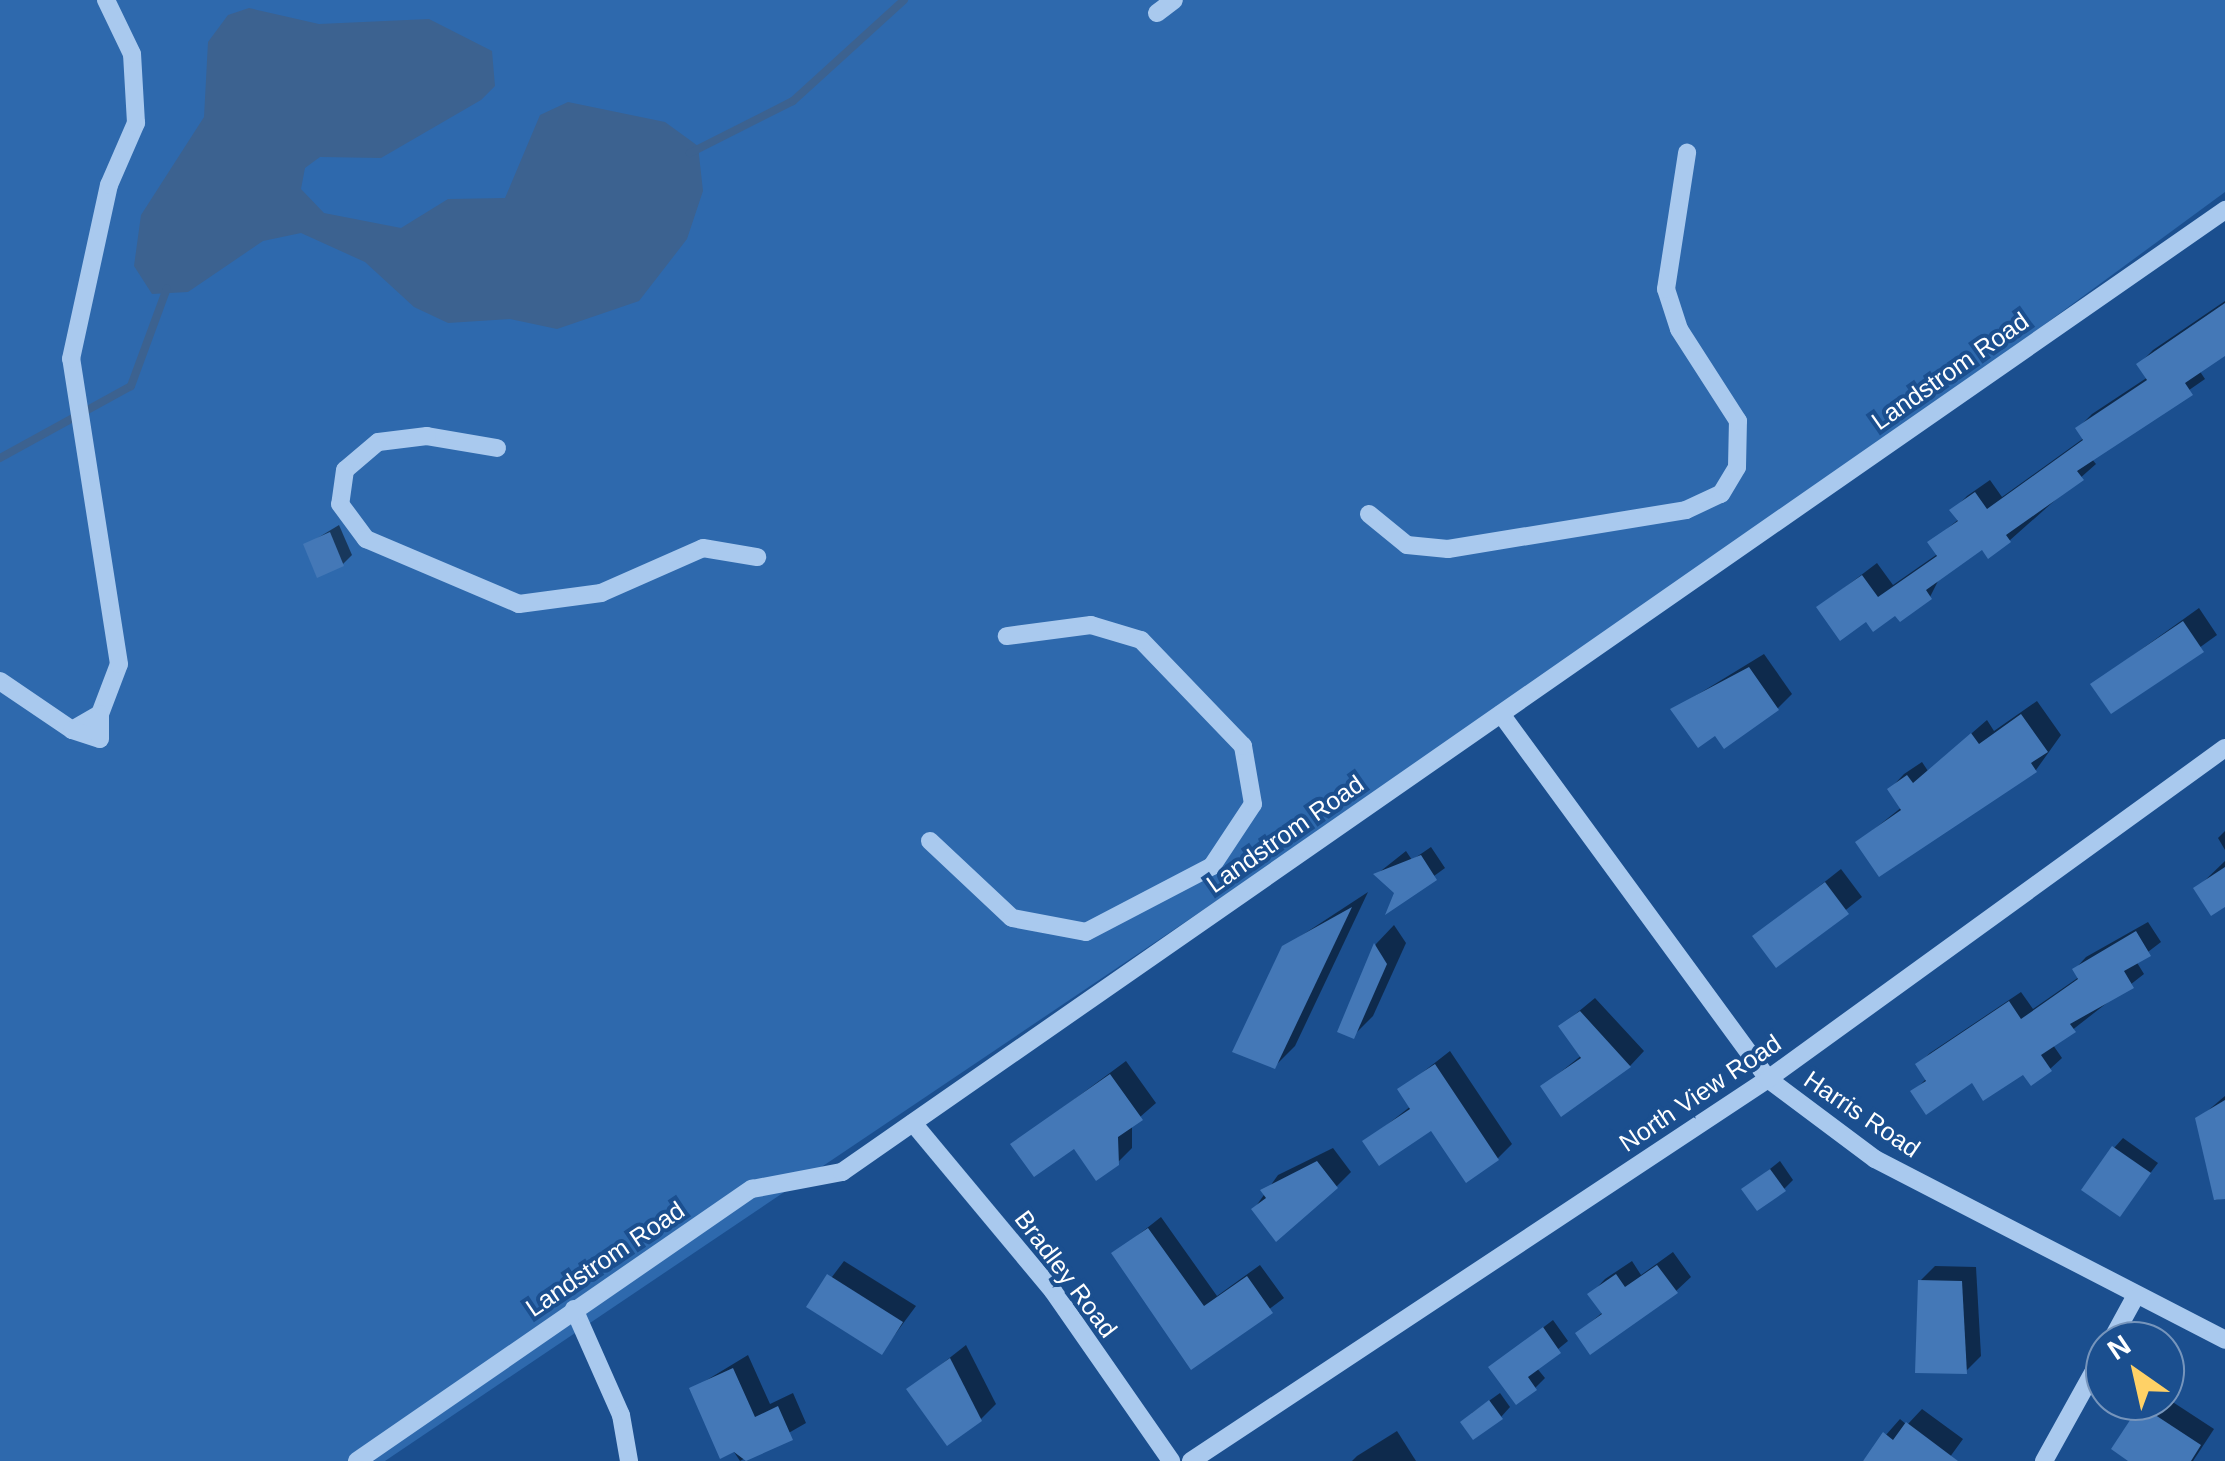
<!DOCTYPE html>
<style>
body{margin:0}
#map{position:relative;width:2225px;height:1461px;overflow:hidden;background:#1b4f8f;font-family:Arial,sans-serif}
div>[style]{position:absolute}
.green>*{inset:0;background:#2e69ad}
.water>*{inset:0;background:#3c6290}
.shadow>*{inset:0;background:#0007}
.stream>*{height:8px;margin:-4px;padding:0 4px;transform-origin:4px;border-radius:4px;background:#3c6290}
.building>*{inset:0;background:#4478b7}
.minor>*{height:18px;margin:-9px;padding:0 9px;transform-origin:9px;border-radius:9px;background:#a9c9ee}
span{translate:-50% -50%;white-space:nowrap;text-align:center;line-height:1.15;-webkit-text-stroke:8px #1b4f8f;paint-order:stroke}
.street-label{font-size:25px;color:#fff}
.north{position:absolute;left:2085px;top:1321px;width:100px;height:100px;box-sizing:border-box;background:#1b4f8f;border:2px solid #7695bc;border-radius:50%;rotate:326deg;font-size:28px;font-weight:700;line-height:40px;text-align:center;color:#fff}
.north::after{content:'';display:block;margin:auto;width:35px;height:45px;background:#ffd166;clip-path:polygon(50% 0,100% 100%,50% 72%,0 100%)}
</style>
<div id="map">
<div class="green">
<div style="clip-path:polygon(0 0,2225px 0,2225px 192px,1742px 547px,385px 1461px,0 1461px)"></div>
</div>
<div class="water">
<div style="clip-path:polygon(249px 8px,319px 24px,429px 19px,492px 51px,495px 86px,481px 100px,381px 158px,320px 157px,305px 168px,301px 189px,324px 213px,401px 228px,448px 199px,505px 198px,540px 115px,568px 102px,665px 122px,698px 146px,703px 191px,687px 239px,639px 301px,557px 329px,510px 319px,448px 323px,414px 307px,365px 262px,301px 233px,263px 241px,188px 292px,152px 294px,134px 266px,141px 215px,204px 117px,208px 42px,228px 15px)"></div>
</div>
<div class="shadow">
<div style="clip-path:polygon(2225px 301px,2225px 353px,2199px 370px,2205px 379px,2091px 458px,2096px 464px,2009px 541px,1983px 547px,1940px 577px,1930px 597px,1896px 612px,1867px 618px,1819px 607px,1877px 563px,1893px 585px,1939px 553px,1931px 542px,1959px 519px,1953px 510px,1967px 496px,1990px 480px,2002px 497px,2084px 438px,2078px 428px,2092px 414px,2148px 377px,2139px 364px,2153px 350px)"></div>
<div style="clip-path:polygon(339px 525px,352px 555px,343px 564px,306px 545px)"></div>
<div style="clip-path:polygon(2199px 608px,2217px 635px,2112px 711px,2093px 684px)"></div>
<div style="clip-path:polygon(1764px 654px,1792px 694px,1778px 708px,1715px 733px,1674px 709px)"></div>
<div style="clip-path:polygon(2037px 701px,2061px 735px,2036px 770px,1858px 842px,1902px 807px,1890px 789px,1904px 774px,1922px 762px,1928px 771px,1987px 720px,1994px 731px)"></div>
<div style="clip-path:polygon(2225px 831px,2225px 850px,2218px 838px)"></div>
<div style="clip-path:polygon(1431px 847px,1445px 868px,1390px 908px,1397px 892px,1377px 874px,1406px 851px,1412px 860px)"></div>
<div style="clip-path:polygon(2225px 861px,2225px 904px,2196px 889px)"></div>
<div style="clip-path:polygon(1841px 869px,1862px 897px,1777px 965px,1756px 936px)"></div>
<div style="clip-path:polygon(1368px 892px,1295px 1046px,1275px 1066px,1284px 947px)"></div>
<div style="clip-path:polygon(2148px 922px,2161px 942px,2136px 961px,2144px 974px,2053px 1045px,2062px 1058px,2050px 1069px,1913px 1092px,1927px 1078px,1918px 1064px,1930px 1053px,2021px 992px,2033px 1009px,2079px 977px,2075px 969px,2086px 957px)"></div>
<div style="clip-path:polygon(1394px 925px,1406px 943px,1373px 1016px,1353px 1036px,1340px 1031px,1376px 944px)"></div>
<div style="clip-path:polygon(1595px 998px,1644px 1051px,1630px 1066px,1543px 1086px,1582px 1055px,1561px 1026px)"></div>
<div style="clip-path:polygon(1450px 1051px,1512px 1144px,1497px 1159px,1432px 1128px,1365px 1142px,1411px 1106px,1400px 1090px)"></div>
<div style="clip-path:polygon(1126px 1061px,1156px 1103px,1132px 1124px,1132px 1148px,1117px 1163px,1074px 1146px,1014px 1144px)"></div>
<div style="clip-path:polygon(2225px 1096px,2225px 1198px,2216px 1200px,2198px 1119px)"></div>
<div style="clip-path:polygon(2123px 1138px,2158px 1163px,2122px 1210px,2114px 1148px)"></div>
<div style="clip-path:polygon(1333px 1148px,1351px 1172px,1336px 1187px,1254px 1209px,1278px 1175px)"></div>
<div style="clip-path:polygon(1780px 1161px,1793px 1180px,1784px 1189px,1745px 1189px)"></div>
<div style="clip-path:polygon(1161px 1217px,1217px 1296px,1260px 1265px,1284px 1298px,1191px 1367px,1114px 1254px)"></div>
<div style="clip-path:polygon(1673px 1252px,1691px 1277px,1676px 1291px,1578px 1333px,1603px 1312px,1591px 1294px,1605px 1279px,1632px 1261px,1641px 1275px)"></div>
<div style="clip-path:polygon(844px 1261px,916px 1306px,882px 1352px,810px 1306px)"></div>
<div style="clip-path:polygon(1935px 1266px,1976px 1267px,1981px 1356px,1966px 1371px,1920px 1281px)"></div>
<div style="clip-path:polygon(1553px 1320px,1568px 1341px,1536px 1367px,1545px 1378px,1535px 1388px,1491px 1367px)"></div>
<div style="clip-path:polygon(966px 1345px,996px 1404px,981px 1419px,910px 1389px)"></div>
<div style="clip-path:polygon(748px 1355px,770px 1404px,793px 1393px,806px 1423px,740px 1461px,692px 1389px)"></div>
<div style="clip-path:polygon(1500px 1393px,1510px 1407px,1501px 1417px,1472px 1413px)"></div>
<div style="clip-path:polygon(2165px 1397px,2214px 1429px,2193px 1461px,2133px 1461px,2114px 1449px,2142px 1406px)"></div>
<div style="clip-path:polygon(1922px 1409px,1963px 1439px,1947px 1461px,1863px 1461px,1900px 1419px,1907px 1425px)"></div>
<div style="clip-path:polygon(1397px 1431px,1416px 1461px,1352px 1461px,1357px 1456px)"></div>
</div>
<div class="stream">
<div style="left:690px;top:153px;width:115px;rotate:-26.8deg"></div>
<div style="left:793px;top:101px;width:150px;rotate:-42.3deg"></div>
<div style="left:0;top:458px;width:149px;rotate:-28.8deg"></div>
<div style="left:131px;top:386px;width:104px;rotate:-69.8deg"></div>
</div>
<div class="building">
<div style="clip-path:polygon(2225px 303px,2225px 356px,2185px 383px,2193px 395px,2077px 471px,2084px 480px,2006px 535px,2011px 542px,1988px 559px,1982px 550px,1926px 590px,1932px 599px,1900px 622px,1895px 616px,1873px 632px,1866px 622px,1840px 641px,1816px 607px,1862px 575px,1878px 597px,1937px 556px,1927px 542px,1958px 521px,1949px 510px,1975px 492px,1987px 509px,2083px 440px,2075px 428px,2147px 380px,2136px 364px)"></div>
<div style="clip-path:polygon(330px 532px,344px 566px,317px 578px,303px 544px)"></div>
<div style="clip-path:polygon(2183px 621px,2204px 652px,2111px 714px,2090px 684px)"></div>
<div style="clip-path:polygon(1749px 667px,1779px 710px,1724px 749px,1715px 736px,1698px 748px,1670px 709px)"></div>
<div style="clip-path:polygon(2021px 714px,2048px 752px,2031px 763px,2037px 772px,1879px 877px,1855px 842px,1901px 810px,1887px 789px,1907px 775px,1913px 783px,1971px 733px,1979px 744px)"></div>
<div style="clip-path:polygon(1421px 855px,1437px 880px,1385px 915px,1394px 893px,1373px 874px)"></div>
<div style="clip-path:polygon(2225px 867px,2225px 907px,2211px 916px,2193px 888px)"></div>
<div style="clip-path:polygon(1825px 882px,1849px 914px,1776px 968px,1752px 936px)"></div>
<div style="clip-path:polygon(1352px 907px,1275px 1069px,1232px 1052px,1282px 946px)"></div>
<div style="clip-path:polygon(2136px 931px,2151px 956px,2124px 971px,2134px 988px,2070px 1024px,2076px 1032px,2041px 1055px,2052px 1071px,2031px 1086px,2023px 1075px,1983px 1101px,1972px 1083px,1926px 1115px,1910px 1091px,1926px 1081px,1915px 1064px,2009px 1001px,2021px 1019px,2078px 979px,2072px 969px)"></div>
<div style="clip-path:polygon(1374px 943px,1387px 964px,1354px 1039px,1337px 1032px)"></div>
<div style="clip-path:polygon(1580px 1011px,1631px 1067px,1561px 1117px,1540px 1086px,1581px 1058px,1558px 1026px)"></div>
<div style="clip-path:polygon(1435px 1064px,1499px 1160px,1466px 1183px,1431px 1131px,1379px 1166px,1362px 1141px,1410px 1109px,1397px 1089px)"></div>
<div style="clip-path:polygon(1110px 1074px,1143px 1120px,1118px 1137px,1119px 1165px,1096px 1181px,1074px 1149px,1034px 1177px,1010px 1144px)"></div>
<div style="clip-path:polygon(2225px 1100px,2225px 1199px,2214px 1200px,2195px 1118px)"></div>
<div style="clip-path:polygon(2112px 1146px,2151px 1173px,2120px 1217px,2081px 1190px)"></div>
<div style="clip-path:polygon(1317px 1161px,1338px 1188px,1276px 1242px,1251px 1209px,1266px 1198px,1260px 1190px)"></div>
<div style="clip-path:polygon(1770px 1169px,1786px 1191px,1757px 1211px,1741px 1189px)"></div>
<div style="clip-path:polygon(1148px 1228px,1204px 1306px,1247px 1276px,1273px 1313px,1191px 1370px,1111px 1253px)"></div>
<div style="clip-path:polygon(1657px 1265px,1678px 1293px,1590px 1355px,1575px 1333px,1602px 1314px,1587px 1294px,1616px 1274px,1625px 1287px)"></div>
<div style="clip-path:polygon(827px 1274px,903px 1322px,882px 1355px,806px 1307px)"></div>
<div style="clip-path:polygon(1918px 1280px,1962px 1281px,1967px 1374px,1915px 1373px)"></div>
<div style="clip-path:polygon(1543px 1327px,1561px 1353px,1528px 1377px,1537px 1390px,1516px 1405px,1488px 1367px)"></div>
<div style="clip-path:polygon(950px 1358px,982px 1421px,947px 1446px,906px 1389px)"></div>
<div style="clip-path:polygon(733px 1368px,755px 1417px,778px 1406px,793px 1440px,746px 1461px,734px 1452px,720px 1459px,689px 1388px)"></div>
<div style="clip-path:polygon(1489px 1400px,1503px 1419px,1473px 1440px,1460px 1422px)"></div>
<div style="clip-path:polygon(2140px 1405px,2201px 1445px,2191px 1461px,2128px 1461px,2111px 1449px)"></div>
<div style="clip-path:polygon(1906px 1422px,1958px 1461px,1863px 1461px,1883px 1432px,1893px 1440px)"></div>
</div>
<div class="minor">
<div style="left:1157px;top:13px;width:21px;rotate:-37deg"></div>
<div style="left:497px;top:448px;width:71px;rotate:-170.3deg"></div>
<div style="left:427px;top:436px;width:49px;rotate:173deg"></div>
<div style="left:378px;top:442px;width:43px;rotate:139.7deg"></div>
<div style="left:345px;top:470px;width:34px;rotate:98deg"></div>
<div style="left:340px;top:504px;width:44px;rotate:53.4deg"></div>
<div style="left:366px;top:539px;width:166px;rotate:23deg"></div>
<div style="left:519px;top:604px;width:83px;rotate:-7.6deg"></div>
<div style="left:601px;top:593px;width:111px;rotate:-23.8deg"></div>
<div style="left:703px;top:548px;width:55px;rotate:9.5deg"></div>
<div style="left:1369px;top:514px;width:49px;rotate:39.2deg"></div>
<div style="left:1407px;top:545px;width:41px;rotate:5.6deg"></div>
<div style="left:1448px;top:549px;width:241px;rotate:-9.3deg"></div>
<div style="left:1686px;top:510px;width:38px;rotate:-25deg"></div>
<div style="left:1721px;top:494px;width:31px;rotate:-59deg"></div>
<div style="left:1737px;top:467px;width:46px;rotate:-88.8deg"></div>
<div style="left:1738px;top:421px;width:109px;rotate:-122.7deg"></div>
<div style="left:1679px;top:329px;width:42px;rotate:-108deg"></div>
<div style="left:1666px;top:289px;width:138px;rotate:-81.2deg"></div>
<div style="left:0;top:681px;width:87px;rotate:34.2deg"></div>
<div style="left:72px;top:730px;width:32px;rotate:-30deg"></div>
<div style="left:100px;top:714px;width:53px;rotate:-69.2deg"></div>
<div style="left:119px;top:664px;width:309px;rotate:-98.9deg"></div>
<div style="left:71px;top:359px;width:178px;rotate:-77.7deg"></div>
<div style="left:109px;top:185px;width:68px;rotate:-66.5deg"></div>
<div style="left:136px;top:123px;width:69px;rotate:-93.3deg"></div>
<div style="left:132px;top:54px;width:60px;rotate:-115.7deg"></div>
<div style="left:1501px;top:714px;width:452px;rotate:53.8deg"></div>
<div style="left:1768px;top:1079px;width:134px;rotate:36.8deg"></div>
<div style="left:1875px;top:1159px;width:394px;rotate:27.3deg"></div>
<div style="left:72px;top:730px;width:29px;rotate:18deg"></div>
<div style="left:100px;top:739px;width:25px;rotate:-90deg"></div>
<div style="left:930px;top:841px;width:112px;rotate:43.2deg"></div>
<div style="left:1012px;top:918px;width:75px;rotate:10.7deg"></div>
<div style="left:1086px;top:932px;width:142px;rotate:-27.6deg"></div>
<div style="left:1212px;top:866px;width:74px;rotate:-56.5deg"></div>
<div style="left:1253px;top:804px;width:59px;rotate:-99.8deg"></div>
<div style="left:1243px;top:746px;width:147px;rotate:-133.9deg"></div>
<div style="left:1141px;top:640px;width:52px;rotate:-163.3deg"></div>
<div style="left:1091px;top:625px;width:85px;rotate:172.5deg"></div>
<div style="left:913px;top:1123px;width:219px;rotate:50.2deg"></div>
<div style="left:1053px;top:1291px;width:207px;rotate:55.2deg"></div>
<div style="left:574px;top:1309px;width:116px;rotate:66.1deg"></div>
<div style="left:621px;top:1415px;width:47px;rotate:80.1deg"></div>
<div style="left:2111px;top:1341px;width:48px;rotate:-61.3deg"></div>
<div style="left:357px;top:1461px;width:480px;rotate:-34.6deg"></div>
<div style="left:752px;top:1189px;width:92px;rotate:-10.7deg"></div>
<div style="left:842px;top:1172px;width:1685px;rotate:-34.82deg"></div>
<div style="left:1191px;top:1461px;width:692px;rotate:-33.51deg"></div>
<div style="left:1768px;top:1079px;width:564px;rotate:-35.92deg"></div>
<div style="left:2044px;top:1461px;width:126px;rotate:-61deg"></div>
</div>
<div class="street-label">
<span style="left:1950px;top:371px;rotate:-35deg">Landstrom Road</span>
<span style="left:1285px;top:834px;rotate:-35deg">Landstrom Road</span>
<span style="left:1700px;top:1093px;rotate:-34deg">North View Road</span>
<span style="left:1862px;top:1114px;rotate:34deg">Harris Road</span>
<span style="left:605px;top:1259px;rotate:-34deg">Landstrom Road</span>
<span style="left:1066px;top:1274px;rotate:53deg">Bradley Road</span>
</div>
<div class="north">N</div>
</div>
